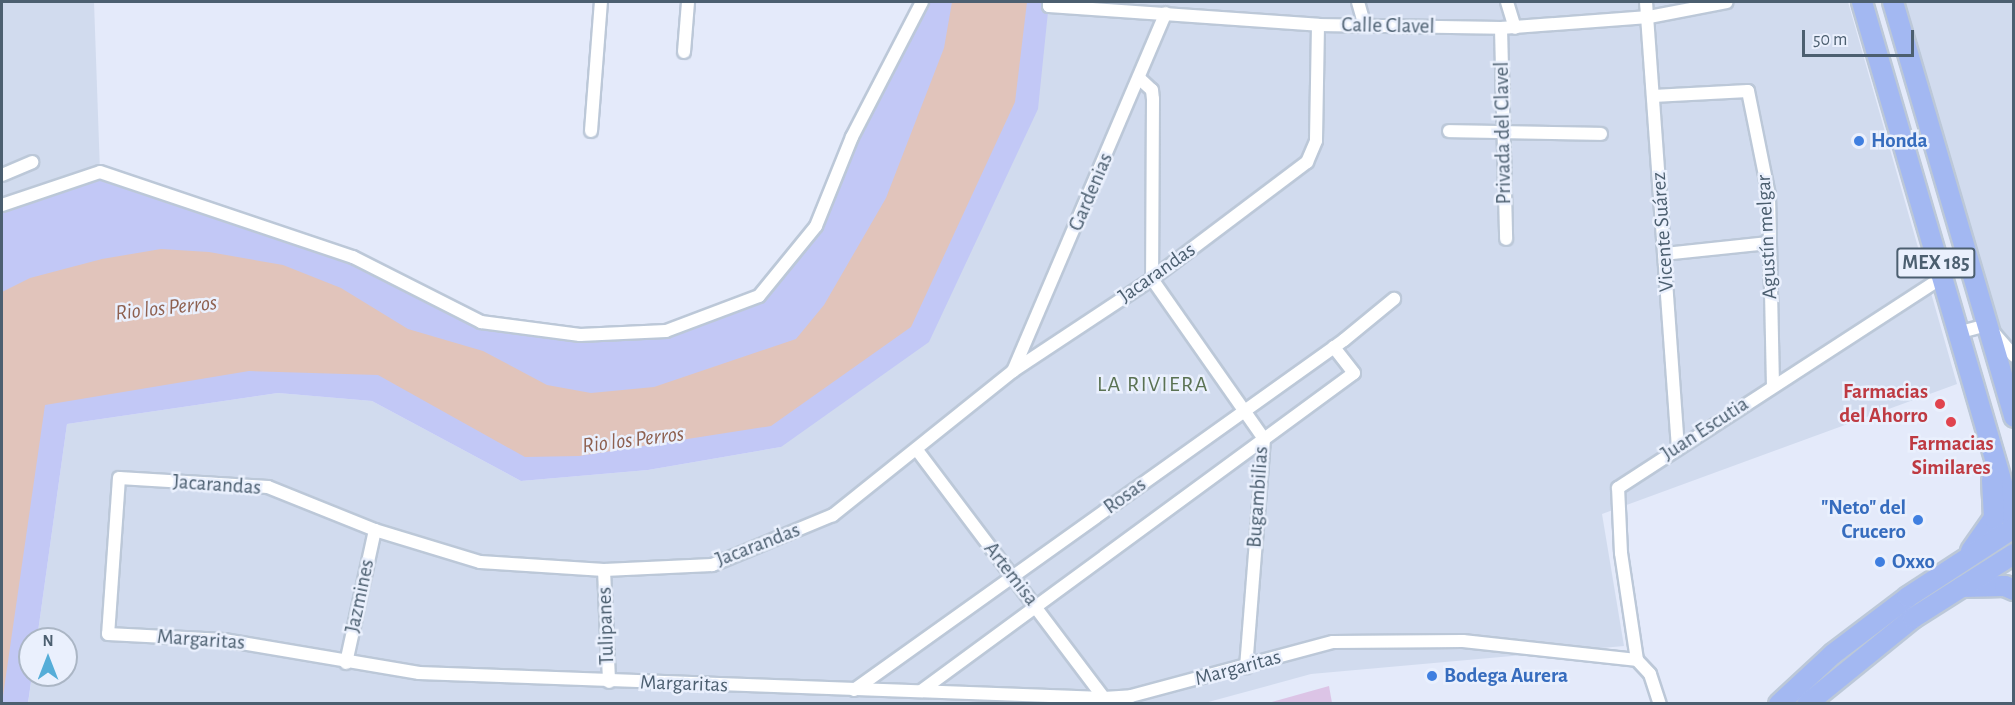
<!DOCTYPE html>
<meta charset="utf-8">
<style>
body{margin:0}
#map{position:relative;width:2015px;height:705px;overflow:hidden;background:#e4eafa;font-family:"Alegreya Sans",sans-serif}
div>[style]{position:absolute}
.residential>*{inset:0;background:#d1dbee}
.green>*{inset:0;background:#dcc4e6}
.sand>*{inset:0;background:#c2c8f6}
.water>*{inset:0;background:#e1c4bb}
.roads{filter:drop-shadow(2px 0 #bcc8d8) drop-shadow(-2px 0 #bcc8d8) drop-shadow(0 2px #bcc8d8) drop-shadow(0 -2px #bcc8d8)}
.street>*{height:12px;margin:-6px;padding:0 6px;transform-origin:6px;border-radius:6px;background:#fff}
.primary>*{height:20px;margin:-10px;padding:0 10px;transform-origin:10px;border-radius:10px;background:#a3b8f2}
.dots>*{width:16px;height:16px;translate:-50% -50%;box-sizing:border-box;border:3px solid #eaf0fd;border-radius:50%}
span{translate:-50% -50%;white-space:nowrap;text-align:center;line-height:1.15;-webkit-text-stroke:5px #eaf0fd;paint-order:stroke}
.shield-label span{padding:2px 4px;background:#eaf0fd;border:2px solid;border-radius:4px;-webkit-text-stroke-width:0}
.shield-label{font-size:20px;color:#4c5f70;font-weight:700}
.street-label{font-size:21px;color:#4c5f70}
.shop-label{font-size:21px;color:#366cbe;font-weight:700}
.left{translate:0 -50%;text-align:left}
.right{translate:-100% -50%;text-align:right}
.health-label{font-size:21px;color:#be3a42;font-weight:700}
.water-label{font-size:22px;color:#8e604f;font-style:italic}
.neighbourhood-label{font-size:22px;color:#5a7253;letter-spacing:1.5px}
.frame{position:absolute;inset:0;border:3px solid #4c5f70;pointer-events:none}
.north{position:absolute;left:18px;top:627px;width:60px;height:60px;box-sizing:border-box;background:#eaf0fd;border:2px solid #abb6c5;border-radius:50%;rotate:0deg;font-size:16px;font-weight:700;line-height:24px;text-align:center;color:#4c5f70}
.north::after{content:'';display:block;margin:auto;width:21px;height:27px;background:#55add8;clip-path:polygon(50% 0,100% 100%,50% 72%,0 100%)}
.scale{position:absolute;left:1802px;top:30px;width:112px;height:27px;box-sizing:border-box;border:3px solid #4c5f70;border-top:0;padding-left:8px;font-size:18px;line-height:21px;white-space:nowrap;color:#4c5f70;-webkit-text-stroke:4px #eaf0fd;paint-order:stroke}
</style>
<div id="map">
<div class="residential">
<div style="clip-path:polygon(2px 2px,94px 2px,100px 172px,2px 205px)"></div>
<div style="clip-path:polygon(1047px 2px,1848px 2px,1957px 384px,1602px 514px,1624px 646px,1311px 674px,1201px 704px,28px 704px,32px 675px,66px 675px,66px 639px,37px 639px,67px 424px,278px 393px,372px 401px,521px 481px,648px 470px,781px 447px)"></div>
<div style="clip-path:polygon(1899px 2px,2013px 2px,2013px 379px)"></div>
</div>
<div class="green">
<div style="clip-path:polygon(1329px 686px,1332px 703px,1268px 703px)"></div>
</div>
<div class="sand">
<div style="clip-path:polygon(922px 2px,1049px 2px,1038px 109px,929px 342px,781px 447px,648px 470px,521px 481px,372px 401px,278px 393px,67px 424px,37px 639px,30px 639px,32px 675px,28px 703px,2px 703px,2px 205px,100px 172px,353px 257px,481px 322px,580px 335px,666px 331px,759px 296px,816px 226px)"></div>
</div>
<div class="water">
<div style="clip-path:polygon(952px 2px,1027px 2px,1015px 102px,911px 327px,771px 426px,579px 456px,525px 457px,378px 375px,249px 371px,45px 405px,2px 703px,2px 292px,30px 278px,102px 259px,161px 249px,209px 252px,283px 265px,341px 288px,408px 329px,483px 351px,547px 385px,591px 393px,654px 387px,796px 339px,824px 305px,886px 198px,944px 48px)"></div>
</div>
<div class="roads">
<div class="street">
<div style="left:1049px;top:2px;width:4px;rotate:90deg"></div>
<div style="left:1049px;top:6px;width:270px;rotate:4deg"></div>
<div style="left:1318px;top:25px;width:183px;rotate:0.9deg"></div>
<div style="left:1501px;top:28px;width:148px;rotate:-4.3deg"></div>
<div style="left:1649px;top:17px;width:79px;rotate:-10.9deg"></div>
<div style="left:1358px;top:2px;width:25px;rotate:74deg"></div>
<div style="left:1507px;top:2px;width:27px;rotate:73deg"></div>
<div style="left:1646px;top:2px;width:445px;rotate:85.9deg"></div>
<div style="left:1318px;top:25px;width:116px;rotate:91deg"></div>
<div style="left:1316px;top:141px;width:23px;rotate:113deg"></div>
<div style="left:1307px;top:162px;width:194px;rotate:143deg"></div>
<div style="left:1152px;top:279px;width:167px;rotate:146.5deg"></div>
<div style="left:1013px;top:371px;width:231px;rotate:141.3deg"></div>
<div style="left:833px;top:515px;width:131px;rotate:157.5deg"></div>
<div style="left:712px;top:565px;width:108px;rotate:177.3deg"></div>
<div style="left:604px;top:570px;width:124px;rotate:-176.3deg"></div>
<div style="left:480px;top:562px;width:110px;rotate:-163.1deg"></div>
<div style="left:375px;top:530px;width:115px;rotate:-158.1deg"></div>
<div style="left:268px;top:487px;width:149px;rotate:-176.5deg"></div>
<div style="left:119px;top:478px;width:156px;rotate:94deg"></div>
<div style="left:108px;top:634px;width:116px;rotate:3deg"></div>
<div style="left:224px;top:640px;width:198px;rotate:9.6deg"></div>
<div style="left:419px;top:673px;width:685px;rotate:2.09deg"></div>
<div style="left:1104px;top:698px;width:27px;rotate:-4deg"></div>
<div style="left:1131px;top:696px;width:209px;rotate:-15deg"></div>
<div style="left:1333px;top:642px;width:130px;rotate:-0.4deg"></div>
<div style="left:1463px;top:641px;width:175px;rotate:6.2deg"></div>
<div style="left:1637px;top:660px;width:19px;rotate:47deg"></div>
<div style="left:1650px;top:674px;width:32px;rotate:72deg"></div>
<div style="left:1501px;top:28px;width:211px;rotate:88.6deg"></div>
<div style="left:684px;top:52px;width:50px;rotate:-85.4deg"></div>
<div style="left:1140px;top:79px;width:16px;rotate:43deg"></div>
<div style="left:1152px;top:90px;width:9px;rotate:84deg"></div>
<div style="left:1153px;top:99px;width:180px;rotate:90.3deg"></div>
<div style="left:1152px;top:279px;width:195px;rotate:55deg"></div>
<div style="left:1264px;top:439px;width:229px;rotate:94.5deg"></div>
<div style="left:1653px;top:96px;width:95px;rotate:-3deg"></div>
<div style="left:1748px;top:91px;width:106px;rotate:78.6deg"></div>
<div style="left:1769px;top:195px;width:190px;rotate:88.8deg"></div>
<div style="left:591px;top:131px;width:129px;rotate:-85.6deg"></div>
<div style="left:1449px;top:131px;width:152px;rotate:1.1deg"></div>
<div style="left:2px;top:175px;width:33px;rotate:-23deg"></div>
<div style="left:2px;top:205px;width:103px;rotate:-18.6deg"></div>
<div style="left:100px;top:172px;width:267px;rotate:18.6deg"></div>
<div style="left:353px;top:257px;width:144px;rotate:26.9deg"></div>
<div style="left:481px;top:322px;width:100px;rotate:7.5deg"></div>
<div style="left:580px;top:335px;width:86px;rotate:-2.7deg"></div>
<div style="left:666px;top:331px;width:99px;rotate:-20.6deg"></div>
<div style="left:759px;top:296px;width:90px;rotate:-50.8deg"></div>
<div style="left:816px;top:226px;width:96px;rotate:-68deg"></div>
<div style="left:852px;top:137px;width:152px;rotate:-62.6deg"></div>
<div style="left:1664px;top:254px;width:106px;rotate:-6deg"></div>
<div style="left:1957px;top:333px;width:31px;rotate:-15deg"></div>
<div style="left:1987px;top:325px;width:41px;rotate:48.9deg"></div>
<div style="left:1013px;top:371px;width:389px;rotate:-66.9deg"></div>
<div style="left:917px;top:450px;width:311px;rotate:53deg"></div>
<div style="left:604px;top:570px;width:112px;rotate:87.4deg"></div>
<div style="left:1637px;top:660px;width:108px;rotate:-98.5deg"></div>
<div style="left:1621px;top:553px;width:65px;rotate:-92.6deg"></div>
<div style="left:1618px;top:488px;width:385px;rotate:-33deg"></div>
<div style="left:346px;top:663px;width:136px;rotate:-77.7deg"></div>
<div style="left:854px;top:690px;width:602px;rotate:-35.54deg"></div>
<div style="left:1344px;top:340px;width:65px;rotate:-39.4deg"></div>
<div style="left:921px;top:691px;width:537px;rotate:-36.29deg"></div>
<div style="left:1354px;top:373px;width:33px;rotate:-128deg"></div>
</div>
<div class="primary">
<div style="left:1862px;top:2px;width:544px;rotate:73.77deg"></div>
<div style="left:1893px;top:2px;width:432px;rotate:73.7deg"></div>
<div style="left:1971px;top:551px;width:40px;rotate:-55.1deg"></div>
<div style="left:1994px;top:518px;width:38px;rotate:-93deg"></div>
<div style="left:1962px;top:587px;width:43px;rotate:-1.3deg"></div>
<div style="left:2005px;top:586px;width:10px;rotate:24deg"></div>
<div style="left:1779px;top:704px;width:74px;rotate:-42.8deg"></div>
<div style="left:1833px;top:654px;width:94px;rotate:-37.2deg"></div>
<div style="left:1908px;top:597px;width:126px;rotate:-33.1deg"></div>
<div style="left:1807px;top:704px;width:136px;rotate:-39.1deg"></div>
<div style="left:1913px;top:618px;width:120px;rotate:-32.4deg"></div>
</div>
</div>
<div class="dots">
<div style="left:1859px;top:141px;background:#3f7fe0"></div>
<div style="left:1940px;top:404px;background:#e0444e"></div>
<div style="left:1951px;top:422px;background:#e0444e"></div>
<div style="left:1918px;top:520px;background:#3f7fe0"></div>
<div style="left:1880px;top:562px;background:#3f7fe0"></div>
<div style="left:1432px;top:676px;background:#3f7fe0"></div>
</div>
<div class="shield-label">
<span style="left:1936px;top:263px">MEX 185</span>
</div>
<div class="street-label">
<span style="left:1388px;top:26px;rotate:1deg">Calle Clavel</span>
<span style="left:1503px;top:133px;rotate:-91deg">Privada del Clavel</span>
<span style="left:1091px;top:192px;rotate:-67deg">Gardenias</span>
<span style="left:1663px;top:232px;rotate:-94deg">Vicente Suárez</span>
<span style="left:1767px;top:237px;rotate:-93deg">Agustín melgar</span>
<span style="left:1157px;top:273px;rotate:-35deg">Jacarandas</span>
<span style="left:1705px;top:429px;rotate:-33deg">Juan Escutia</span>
<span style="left:217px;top:485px;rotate:4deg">Jacarandas</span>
<span style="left:1125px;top:496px;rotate:-36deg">Rosas</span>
<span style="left:1258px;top:497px;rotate:-86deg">Bugambilias</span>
<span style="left:758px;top:545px;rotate:-21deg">Jacarandas</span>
<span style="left:1011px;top:574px;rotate:52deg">Artemisa</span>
<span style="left:360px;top:596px;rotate:-78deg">Jazmines</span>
<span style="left:606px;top:626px;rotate:-92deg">Tulipanes</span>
<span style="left:201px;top:640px;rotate:4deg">Margaritas</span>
<span style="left:1238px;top:668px;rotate:-15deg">Margaritas</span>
<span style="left:684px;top:684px;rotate:2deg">Margaritas</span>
</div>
<div class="shop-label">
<span class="left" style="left:1871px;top:141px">Honda</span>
<span class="right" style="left:1906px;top:520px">"Neto" del<br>Crucero</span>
<span class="left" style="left:1892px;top:562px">Oxxo</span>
<span class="left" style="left:1444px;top:676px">Bodega Aurera</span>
</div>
<div class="health-label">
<span class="right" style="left:1928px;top:404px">Farmacias<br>del Ahorro</span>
<span style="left:1951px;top:456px">Farmacias<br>Similares</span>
</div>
<div class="water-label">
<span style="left:166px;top:308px;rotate:-6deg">Rio los Perros</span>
<span style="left:633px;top:440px;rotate:-7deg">Rio los Perros</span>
</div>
<div class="neighbourhood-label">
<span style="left:1153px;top:385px">LA RIVIERA</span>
</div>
<div class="frame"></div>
<div class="north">N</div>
<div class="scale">50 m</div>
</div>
